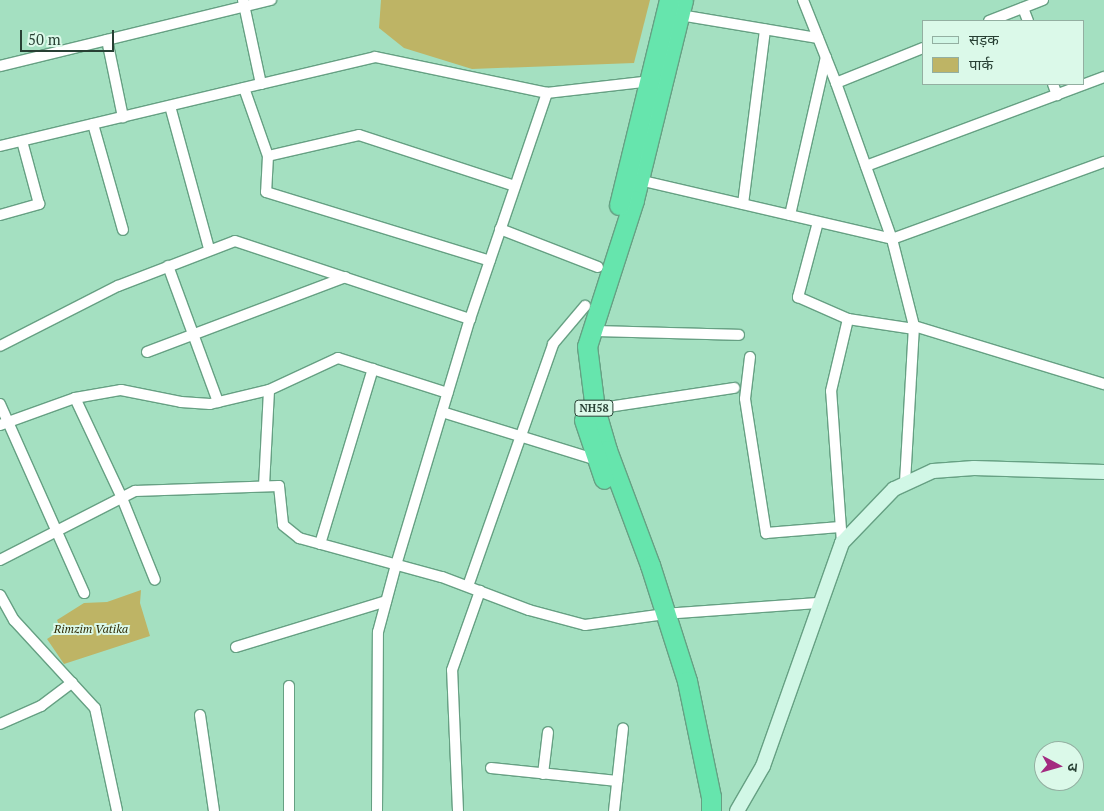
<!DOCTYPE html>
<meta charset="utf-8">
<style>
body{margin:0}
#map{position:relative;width:1104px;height:811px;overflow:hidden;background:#a4e0c1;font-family:"PT Serif","Noto Sans Devanagari",serif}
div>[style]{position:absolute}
.green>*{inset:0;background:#beb465}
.roads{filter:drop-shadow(1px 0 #66a083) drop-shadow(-1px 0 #66a083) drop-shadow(0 1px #66a083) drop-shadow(0 -1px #66a083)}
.street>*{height:10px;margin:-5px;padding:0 5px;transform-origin:5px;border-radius:5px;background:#fff}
.secondary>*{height:14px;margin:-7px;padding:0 7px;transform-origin:7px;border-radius:7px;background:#d1f7e6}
.highway>*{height:19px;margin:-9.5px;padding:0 9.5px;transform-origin:9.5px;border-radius:9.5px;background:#66e5ad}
span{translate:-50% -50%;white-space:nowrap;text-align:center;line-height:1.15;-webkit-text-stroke:4px #dbf9e9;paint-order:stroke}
.shield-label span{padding:1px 4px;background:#dbf9e9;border:1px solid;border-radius:4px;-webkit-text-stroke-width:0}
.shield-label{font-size:11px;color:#284034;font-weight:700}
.park-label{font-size:12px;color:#312c07;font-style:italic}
.legend{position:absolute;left:922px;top:20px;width:162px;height:65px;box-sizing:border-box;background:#dbf9e9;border:1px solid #93afa1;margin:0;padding:6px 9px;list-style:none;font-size:15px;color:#284034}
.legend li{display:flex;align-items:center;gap:10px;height:25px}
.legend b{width:25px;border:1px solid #93afa1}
.north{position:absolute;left:1034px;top:741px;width:50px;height:50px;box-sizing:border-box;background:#dbf9e9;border:1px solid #93afa1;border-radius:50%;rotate:96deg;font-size:14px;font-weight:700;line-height:20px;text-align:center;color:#284034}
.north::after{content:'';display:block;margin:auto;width:18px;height:22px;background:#a32a80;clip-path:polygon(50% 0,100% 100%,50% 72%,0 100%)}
.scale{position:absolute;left:20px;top:30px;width:94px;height:22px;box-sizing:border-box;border:2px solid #284034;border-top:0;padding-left:6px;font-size:15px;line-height:18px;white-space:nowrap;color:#284034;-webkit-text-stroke:4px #dbf9e9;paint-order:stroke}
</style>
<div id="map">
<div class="green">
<div style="clip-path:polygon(381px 0,650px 0,634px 63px,472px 69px,404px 48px,379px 28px)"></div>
<div style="clip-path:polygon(141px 590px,140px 603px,150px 636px,64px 664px,47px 639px,61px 630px,57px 620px,84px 603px,107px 602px)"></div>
</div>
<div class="roads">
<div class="street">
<div style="left:243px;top:0;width:86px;rotate:77.9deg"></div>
<div style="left:261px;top:84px;width:117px;rotate:-13.3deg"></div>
<div style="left:375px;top:57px;width:176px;rotate:11.8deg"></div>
<div style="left:803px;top:0;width:89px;rotate:68.3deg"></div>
<div style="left:836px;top:83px;width:94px;rotate:-21.9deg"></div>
<div style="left:1023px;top:8px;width:14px;rotate:69deg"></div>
<div style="left:680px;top:15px;width:140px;rotate:9.5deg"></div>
<div style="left:989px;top:21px;width:58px;rotate:-21.3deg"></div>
<div style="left:107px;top:40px;width:79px;rotate:78.3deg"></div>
<div style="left:0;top:66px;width:279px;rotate:-13.7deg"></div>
<div style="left:836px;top:83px;width:166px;rotate:70.3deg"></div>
<div style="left:892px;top:239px;width:90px;rotate:75.8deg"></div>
<div style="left:914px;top:326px;width:158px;rotate:93.3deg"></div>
<div style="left:1053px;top:84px;width:12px;rotate:70deg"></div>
<div style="left:244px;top:88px;width:72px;rotate:70.6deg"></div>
<div style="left:268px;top:156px;width:36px;rotate:93deg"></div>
<div style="left:266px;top:192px;width:234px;rotate:17.1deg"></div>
<div style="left:170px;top:106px;width:148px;rotate:74.7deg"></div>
<div style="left:93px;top:124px;width:110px;rotate:74.2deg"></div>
<div style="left:0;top:146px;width:268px;rotate:-13.4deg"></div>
<div style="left:268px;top:156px;width:93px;rotate:-13deg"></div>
<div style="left:359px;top:135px;width:164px;rotate:18.1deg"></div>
<div style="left:866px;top:166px;width:254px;rotate:-20.5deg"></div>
<div style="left:639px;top:180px;width:260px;rotate:13.1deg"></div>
<div style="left:892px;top:239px;width:226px;rotate:-20deg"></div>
<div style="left:743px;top:204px;width:176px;rotate:-82.8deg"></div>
<div style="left:0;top:215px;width:41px;rotate:-15.8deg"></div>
<div style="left:39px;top:204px;width:65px;rotate:-105.1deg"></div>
<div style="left:790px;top:215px;width:162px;rotate:-77.2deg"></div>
<div style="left:818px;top:222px;width:78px;rotate:104.9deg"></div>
<div style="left:798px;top:297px;width:55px;rotate:23.7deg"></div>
<div style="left:500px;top:229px;width:105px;rotate:21.2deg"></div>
<div style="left:168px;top:266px;width:145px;rotate:69.8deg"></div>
<div style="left:914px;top:326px;width:199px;rotate:17deg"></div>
<div style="left:591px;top:331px;width:148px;rotate:1.5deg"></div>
<div style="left:0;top:346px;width:132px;rotate:-27deg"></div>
<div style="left:118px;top:286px;width:125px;rotate:-21deg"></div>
<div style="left:235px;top:241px;width:248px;rotate:18.4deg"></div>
<div style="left:147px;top:352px;width:212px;rotate:-20.7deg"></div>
<div style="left:750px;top:357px;width:42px;rotate:96.8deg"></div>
<div style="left:745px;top:399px;width:136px;rotate:81.1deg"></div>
<div style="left:766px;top:533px;width:74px;rotate:-4.6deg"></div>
<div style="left:75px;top:398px;width:110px;rotate:64.8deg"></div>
<div style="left:122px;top:498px;width:88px;rotate:68.1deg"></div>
<div style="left:0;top:404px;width:207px;rotate:66deg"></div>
<div style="left:595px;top:409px;width:141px;rotate:-8.6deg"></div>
<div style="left:442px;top:412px;width:162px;rotate:17.2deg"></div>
<div style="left:0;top:425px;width:80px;rotate:-19.8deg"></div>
<div style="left:75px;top:398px;width:47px;rotate:-9.9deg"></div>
<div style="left:121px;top:390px;width:61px;rotate:11.3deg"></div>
<div style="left:181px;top:402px;width:29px;rotate:4deg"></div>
<div style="left:210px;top:404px;width:61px;rotate:-13.3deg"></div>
<div style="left:264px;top:486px;width:96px;rotate:-87deg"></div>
<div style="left:269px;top:390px;width:76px;rotate:-24.9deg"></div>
<div style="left:338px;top:358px;width:115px;rotate:17.7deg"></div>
<div style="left:842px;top:543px;width:152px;rotate:-94.1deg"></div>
<div style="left:831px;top:391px;width:74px;rotate:-76.7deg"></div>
<div style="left:848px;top:319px;width:67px;rotate:8.6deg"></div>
<div style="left:320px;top:544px;width:183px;rotate:-73.2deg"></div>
<div style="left:0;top:560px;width:152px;rotate:-27.1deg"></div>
<div style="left:135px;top:491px;width:144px;rotate:-2deg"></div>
<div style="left:279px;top:486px;width:39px;rotate:84deg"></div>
<div style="left:283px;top:525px;width:21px;rotate:39deg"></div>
<div style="left:299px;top:538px;width:148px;rotate:15.3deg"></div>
<div style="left:442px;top:577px;width:93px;rotate:20.8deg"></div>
<div style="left:529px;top:610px;width:58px;rotate:15deg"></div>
<div style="left:585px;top:625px;width:81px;rotate:-7.8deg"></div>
<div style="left:665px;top:614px;width:155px;rotate:-4.1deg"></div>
<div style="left:468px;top:586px;width:256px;rotate:-70.6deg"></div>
<div style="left:553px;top:344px;width:50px;rotate:-49.9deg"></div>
<div style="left:0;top:595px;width:29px;rotate:61deg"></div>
<div style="left:14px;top:620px;width:120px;rotate:47.4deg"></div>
<div style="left:95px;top:708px;width:105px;rotate:77.9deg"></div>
<div style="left:236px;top:647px;width:157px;rotate:-17deg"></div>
<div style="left:289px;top:686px;width:125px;rotate:90deg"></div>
<div style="left:200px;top:715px;width:97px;rotate:81.7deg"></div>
<div style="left:0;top:724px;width:45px;rotate:-23.7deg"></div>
<div style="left:41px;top:706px;width:39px;rotate:-37deg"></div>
<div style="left:491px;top:768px;width:127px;rotate:5.9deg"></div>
<div style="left:543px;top:774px;width:42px;rotate:-83.2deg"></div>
<div style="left:377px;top:811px;width:179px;rotate:-89.7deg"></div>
<div style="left:378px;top:632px;width:69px;rotate:-75deg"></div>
<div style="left:396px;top:565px;width:257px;rotate:-73.3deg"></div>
<div style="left:470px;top:319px;width:239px;rotate:-71.2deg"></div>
<div style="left:547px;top:93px;width:107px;rotate:-6.5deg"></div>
<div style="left:458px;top:811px;width:141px;rotate:-92.4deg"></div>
<div style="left:452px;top:670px;width:84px;rotate:-70.5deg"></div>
<div style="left:614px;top:811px;width:83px;rotate:-83.8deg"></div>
</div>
<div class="secondary">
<div style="left:737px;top:811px;width:52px;rotate:-60deg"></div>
<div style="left:763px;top:766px;width:237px;rotate:-70.5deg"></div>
<div style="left:842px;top:543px;width:75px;rotate:-46.1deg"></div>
<div style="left:894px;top:489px;width:43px;rotate:-24.8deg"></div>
<div style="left:933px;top:471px;width:41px;rotate:-4.2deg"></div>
<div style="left:974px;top:468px;width:130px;rotate:1.8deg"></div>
</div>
<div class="highway">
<div style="left:683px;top:0;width:206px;rotate:103.8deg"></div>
<div style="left:634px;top:200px;width:153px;rotate:107.8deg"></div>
<div style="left:587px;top:346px;width:64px;rotate:82.8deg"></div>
<div style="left:595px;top:409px;width:43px;rotate:73.7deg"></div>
<div style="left:607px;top:450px;width:123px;rotate:69.5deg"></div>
<div style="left:650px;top:565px;width:122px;rotate:72.3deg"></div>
<div style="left:687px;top:681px;width:118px;rotate:78.3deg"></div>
<div style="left:711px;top:797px;width:14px;rotate:90deg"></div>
<div style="left:619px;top:205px;width:211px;rotate:-76.3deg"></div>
<div style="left:584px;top:420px;width:62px;rotate:71.3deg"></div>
</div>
</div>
<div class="shield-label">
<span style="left:594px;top:408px">NH58</span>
</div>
<div class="park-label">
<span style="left:91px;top:629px">Rimzim Vatika</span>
</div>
<ul class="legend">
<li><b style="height:6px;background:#d1f7e6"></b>सड़क</li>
<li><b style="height:14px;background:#beb465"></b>पार्क</li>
</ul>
<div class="north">उ</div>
<div class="scale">50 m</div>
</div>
